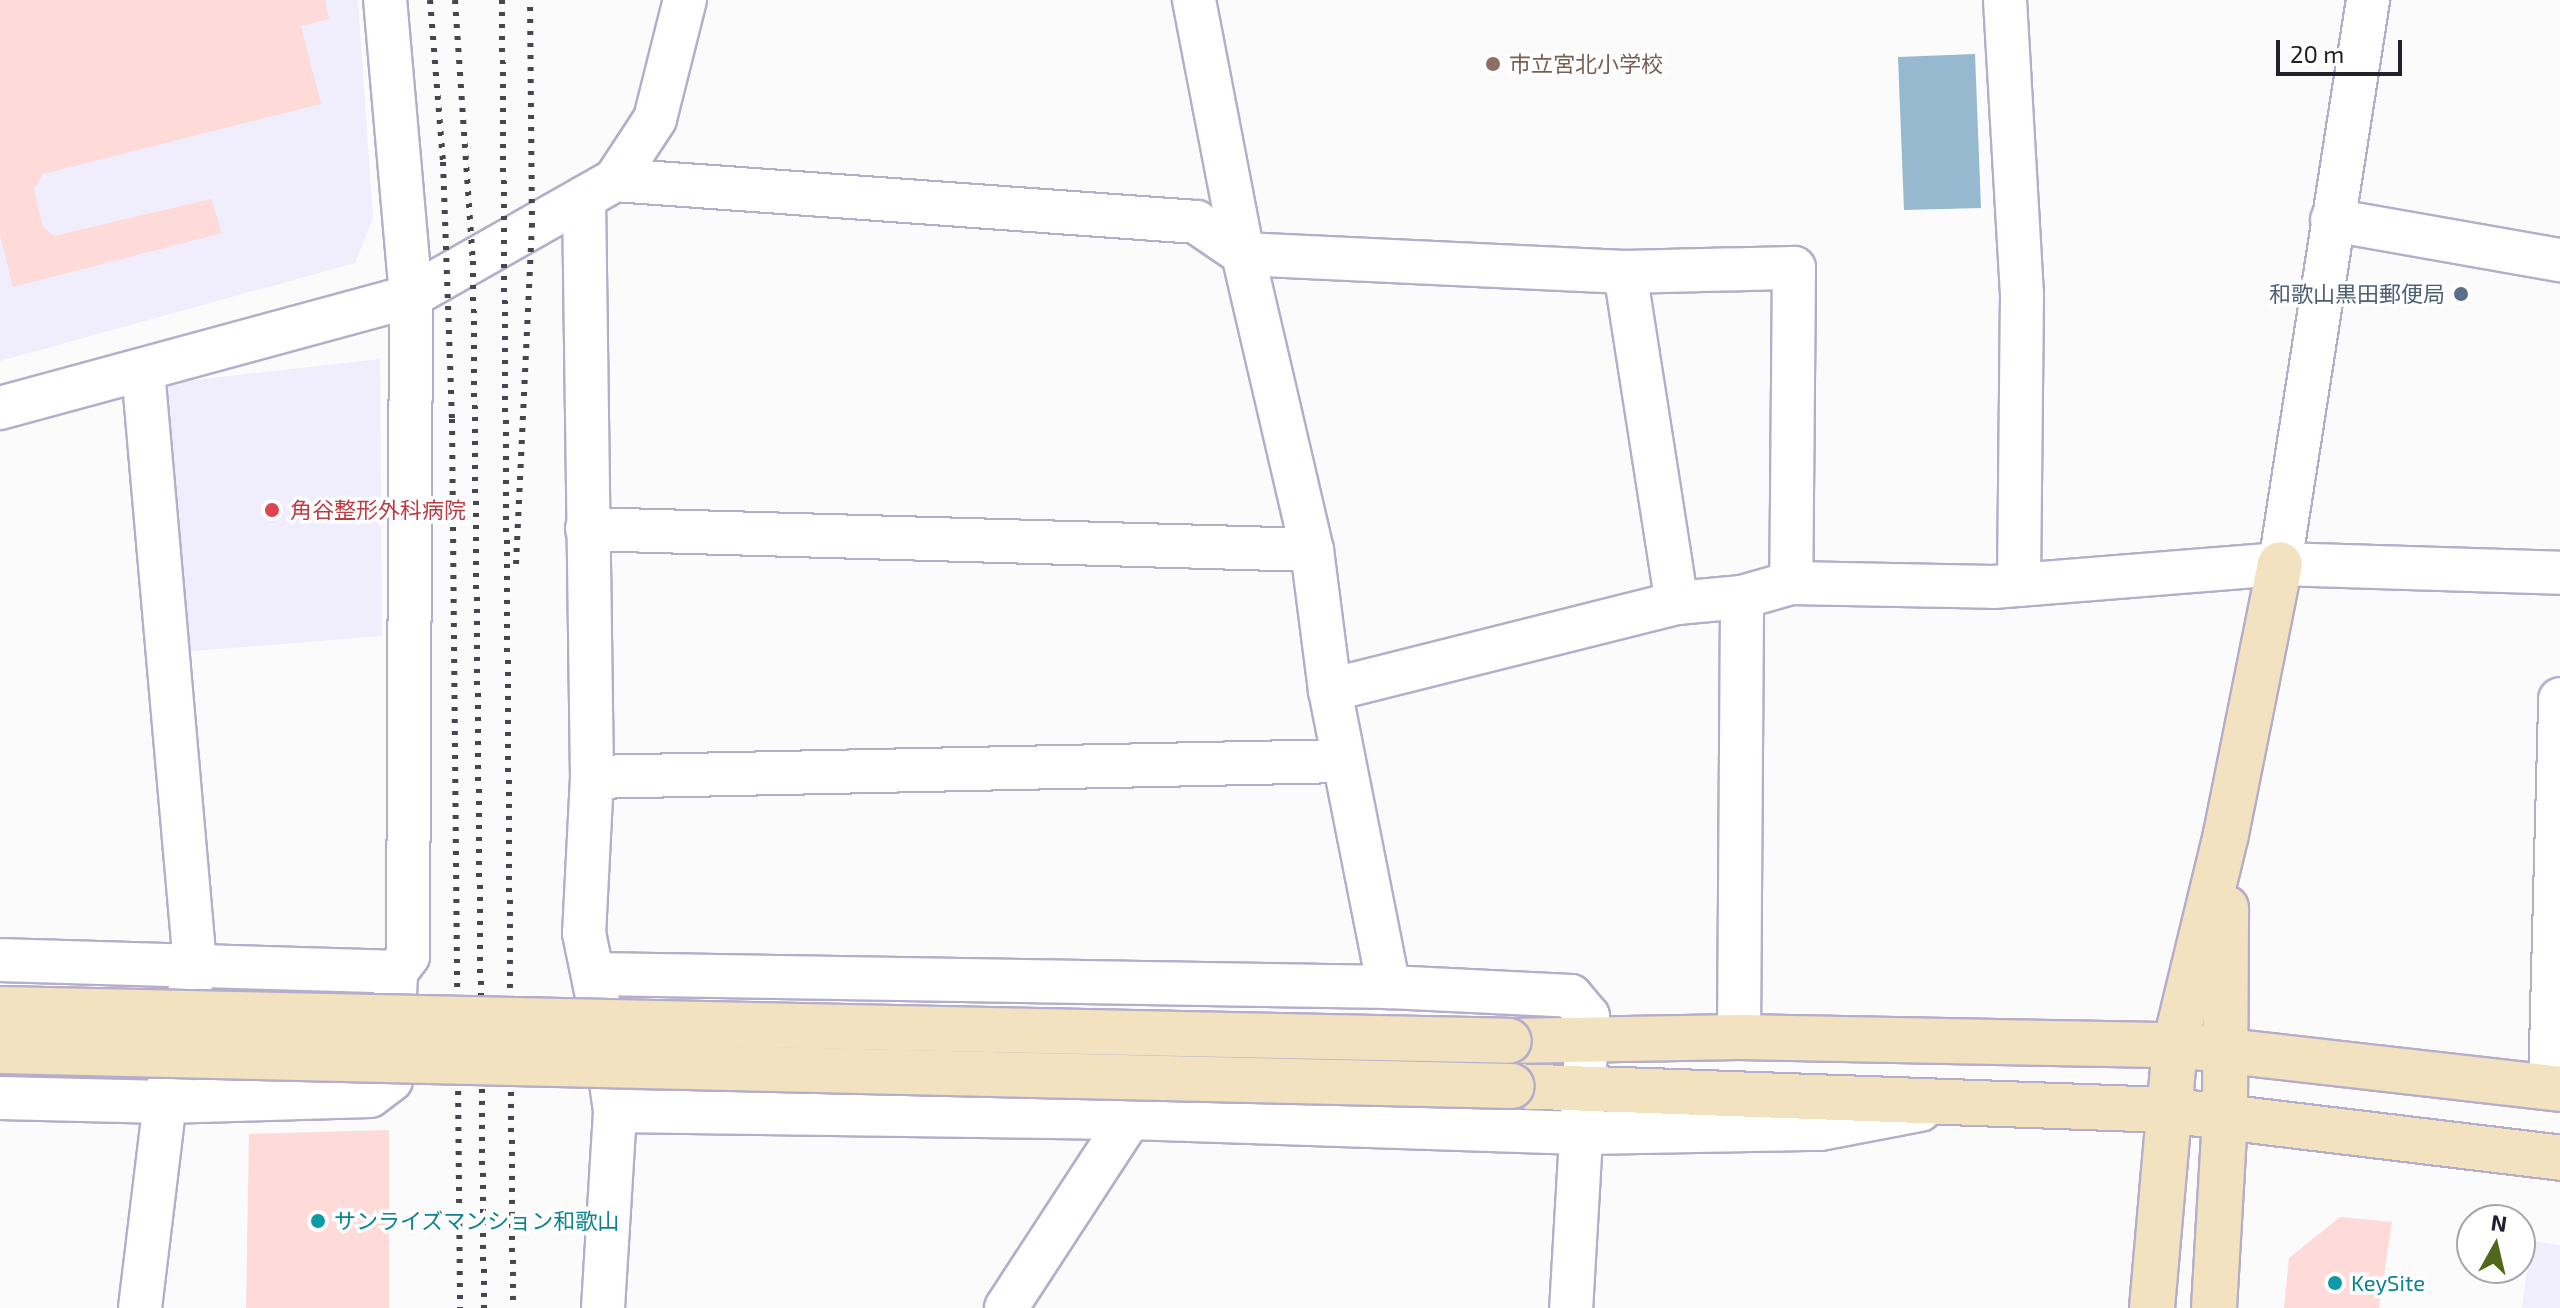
<!DOCTYPE html>
<meta charset="utf-8">
<style>
body{margin:0}
#map{position:relative;width:2560px;height:1308px;overflow:hidden;background:#fbfbfb;font-family:"Exo 2","Noto Sans JP",sans-serif}
div>[style]{position:absolute}
.built>*{inset:0;background:#f0edfc}
.water>*{inset:0;background:#96b9d0}
.building>*{inset:0;background:#fedad9}
.roads{filter:drop-shadow(2px 0 #b4aecb) drop-shadow(-2px 0 #b4aecb) drop-shadow(0 2px #b4aecb) drop-shadow(0 -2px #b4aecb)}
.street>*{height:42px;margin:-21px;padding:0 21px;transform-origin:21px;border-radius:21px;background:#fff}
.secondary>*{height:44px;margin:-22px;padding:0 22px;transform-origin:22px;border-radius:22px;background:#f3e2bf}
.rail>*{height:6px;margin-top:-3px;transform-origin:0;background:repeating-linear-gradient(90deg,#47454e 0 4px,transparent 0 12px)}
.bridges{filter:drop-shadow(2px 0 #b4aecb) drop-shadow(-2px 0 #b4aecb) drop-shadow(0 2px #b4aecb) drop-shadow(0 -2px #b4aecb)}
.secondary-bridge>*{height:44px;margin:-22px;padding:0 22px;transform-origin:22px;border-radius:22px;background:#f3e2bf}
.dots>*{width:22px;height:22px;translate:-50% -50%;box-sizing:border-box;border:4px solid #fff;border-radius:50%}
span{translate:-50% -50%;white-space:nowrap;text-align:center;line-height:1.15;-webkit-text-stroke:7px #fff;paint-order:stroke}
.education-label{font-size:22px;color:#785e54}
.left{translate:0 -50%;text-align:left}
.service-label{font-size:22px;color:#4e5e75}
.right{translate:-100% -50%;text-align:right}
.health-label{font-size:22px;color:#be3a42}
.culture-label{font-size:22px;color:#0d838f}
.north{position:absolute;left:2456px;top:1204px;width:80px;height:80px;box-sizing:border-box;background:#fff;border:2px solid #a7a6aa;border-radius:50%;rotate:8deg;font-size:22px;font-weight:700;line-height:32px;text-align:center;color:#23202b}
.north::after{content:'';display:block;margin:auto;width:28px;height:36px;background:#506819;clip-path:polygon(50% 0,100% 100%,50% 72%,0 100%)}
.scale{position:absolute;left:2276px;top:40px;width:126px;height:36px;box-sizing:border-box;border:4px solid #23202b;border-top:0;padding-left:10px;font-size:24px;line-height:28px;white-space:nowrap;color:#23202b;-webkit-text-stroke:6px #fff;paint-order:stroke}
</style>
<div id="map">
<div class="built">
<div style="clip-path:polygon(0 0,358px 0,373px 218px,355px 263px,0 361px)"></div>
<div style="clip-path:polygon(380px 359px,382px 636px,168px 653px,158px 384px)"></div>
<div style="clip-path:polygon(2531px 1241px,2560px 1245px,2560px 1308px,2522px 1308px)"></div>
</div>
<div class="water">
<div style="clip-path:polygon(1975px 54px,1981px 208px,1904px 210px,1898px 57px)"></div>
</div>
<div class="building">
<div style="clip-path:polygon(0 0,325px 0,329px 19px,301px 26px,321px 104px,43px 174px,34px 189px,43px 227px,54px 236px,211px 199px,222px 233px,13px 287px,0 235px)"></div>
<div style="clip-path:polygon(389px 1130px,389px 1308px,246px 1308px,249px 1134px)"></div>
<div style="clip-path:polygon(2340px 1217px,2392px 1222px,2379px 1308px,2284px 1308px,2289px 1258px)"></div>
</div>
<div class="roads">
<div class="street">
<div style="left:1194px;top:0;width:259px;rotate:79.1deg"></div>
<div style="left:1243px;top:254px;width:304px;rotate:76.9deg"></div>
<div style="left:1312px;top:550px;width:141px;rotate:82.7deg"></div>
<div style="left:1330px;top:690px;width:303px;rotate:78.8deg"></div>
<div style="left:2005px;top:0;width:295px;rotate:86.7deg"></div>
<div style="left:2022px;top:295px;width:290px;rotate:90.6deg"></div>
<div style="left:615px;top:180px;width:583px;rotate:4.13deg"></div>
<div style="left:1196px;top:222px;width:57px;rotate:34.2deg"></div>
<div style="left:1243px;top:254px;width:382px;rotate:2.7deg"></div>
<div style="left:1625px;top:272px;width:169px;rotate:-1.4deg"></div>
<div style="left:1794px;top:268px;width:315px;rotate:90.5deg"></div>
<div style="left:584px;top:198px;width:579px;rotate:89.21deg"></div>
<div style="left:592px;top:777px;width:156px;rotate:92.9deg"></div>
<div style="left:584px;top:933px;width:69px;rotate:78.4deg"></div>
<div style="left:2332px;top:220px;width:231px;rotate:10deg"></div>
<div style="left:1625px;top:272px;width:335px;rotate:81.1deg"></div>
<div style="left:0;top:408px;width:426px;rotate:-15.2deg"></div>
<div style="left:411px;top:296px;width:235px;rotate:-29.6deg"></div>
<div style="left:615px;top:180px;width:73px;rotate:-56.7deg"></div>
<div style="left:655px;top:119px;width:123px;rotate:-75.9deg"></div>
<div style="left:587px;top:529px;width:725px;rotate:1.66deg"></div>
<div style="left:2280px;top:564px;width:571px;rotate:-81.13deg"></div>
<div style="left:1330px;top:690px;width:358px;rotate:-14.1deg"></div>
<div style="left:1677px;top:603px;width:65px;rotate:-5.3deg"></div>
<div style="left:1742px;top:597px;width:51px;rotate:-15.9deg"></div>
<div style="left:1791px;top:583px;width:202px;rotate:1.1deg"></div>
<div style="left:1993px;top:587px;width:288px;rotate:-4.6deg"></div>
<div style="left:2280px;top:564px;width:280px;rotate:1.8deg"></div>
<div style="left:592px;top:777px;width:751px;rotate:-1.22deg"></div>
<div style="left:0;top:960px;width:396px;rotate:1.7deg"></div>
<div style="left:594px;top:974px;width:795px;rotate:0.94deg"></div>
<div style="left:1389px;top:987px;width:182px;rotate:2.8deg"></div>
<div style="left:1571px;top:996px;width:26px;rotate:50deg"></div>
<div style="left:1588px;top:1016px;width:292px;rotate:93.3deg"></div>
<div style="left:1739px;top:1037px;width:440px;rotate:-89.6deg"></div>
<div style="left:2550px;top:1088px;width:389px;rotate:-88.5deg"></div>
<div style="left:0;top:1098px;width:165px;rotate:1.4deg"></div>
<div style="left:165px;top:1102px;width:205px;rotate:-1.7deg"></div>
<div style="left:370px;top:1096px;width:26px;rotate:-37deg"></div>
<div style="left:391px;top:1080px;width:108px;rotate:-87.3deg"></div>
<div style="left:396px;top:972px;width:20px;rotate:-53deg"></div>
<div style="left:408px;top:956px;width:660px;rotate:-89.74deg"></div>
<div style="left:411px;top:296px;width:297px;rotate:-95deg"></div>
<div style="left:615px;top:1111px;width:515px;rotate:0.78deg"></div>
<div style="left:1130px;top:1118px;width:450px;rotate:1.9deg"></div>
<div style="left:1580px;top:1133px;width:241px;rotate:-1deg"></div>
<div style="left:1821px;top:1129px;width:101px;rotate:-10.9deg"></div>
<div style="left:140px;top:1308px;width:208px;rotate:-83.1deg"></div>
<div style="left:165px;top:1102px;width:140px;rotate:-77.6deg"></div>
<div style="left:195px;top:965px;width:596px;rotate:-95deg"></div>
<div style="left:603px;top:1308px;width:197px;rotate:-86.5deg"></div>
<div style="left:615px;top:1111px;width:29px;rotate:-98deg"></div>
<div style="left:1006px;top:1308px;width:227px;rotate:-56.9deg"></div>
</div>
<div class="secondary">
<div style="left:1509px;top:1041px;width:230px;rotate:-1deg"></div>
<div style="left:1739px;top:1037px;width:436px;rotate:1.1deg"></div>
<div style="left:2175px;top:1045px;width:388px;rotate:6.5deg"></div>
<div style="left:1512px;top:1086px;width:654px;rotate:2.1deg"></div>
<div style="left:2166px;top:1110px;width:397px;rotate:6.9deg"></div>
<div style="left:2152px;top:1308px;width:264px;rotate:-85deg"></div>
<div style="left:2175px;top:1045px;width:217px;rotate:-76.4deg"></div>
<div style="left:2226px;top:834px;width:275px;rotate:-78.7deg"></div>
<div style="left:2214px;top:1308px;width:193px;rotate:-86.7deg"></div>
<div style="left:2225px;top:1115px;width:207px;rotate:-89.7deg"></div>
</div>
</div>
<div class="rail">
<div style="left:430px;top:0;width:163px;rotate:85.4deg"></div>
<div style="left:443px;top:162px;width:257px;rotate:88deg"></div>
<div style="left:452px;top:419px;width:889px;rotate:89.48deg"></div>
<div style="left:455px;top:0;width:262px;rotate:86.1deg"></div>
<div style="left:473px;top:261px;width:1047px;rotate:89.4deg"></div>
<div style="left:502px;top:0;width:1308px;rotate:89.52deg"></div>
<div style="left:516px;top:564px;width:337px;rotate:-87.3deg"></div>
<div style="left:532px;top:227px;width:227px;rotate:-90.5deg"></div>
</div>
<div class="bridges">
<div class="secondary-bridge">
<div style="left:0;top:1009px;width:1509px;rotate:1.21deg"></div>
<div style="left:0;top:1051px;width:1512px;rotate:1.33deg"></div>
</div>
</div>
<div class="dots">
<div style="left:1493px;top:64px;background:#8d6e63"></div>
<div style="left:2461px;top:294px;background:#5c6f8a"></div>
<div style="left:272px;top:510px;background:#e0444e"></div>
<div style="left:318px;top:1221px;background:#0f9aa8"></div>
<div style="left:2335px;top:1283px;background:#0f9aa8"></div>
</div>
<div class="education-label">
<span class="left" style="left:1509px;top:64px">市立宮北小学校</span>
</div>
<div class="service-label">
<span class="right" style="left:2445px;top:294px">和歌山黒田郵便局</span>
</div>
<div class="health-label">
<span class="left" style="left:290px;top:510px">角谷整形外科病院</span>
</div>
<div class="culture-label">
<span class="left" style="left:334px;top:1221px">サンライズマンション和歌山</span>
<span class="left" style="left:2351px;top:1283px">KeySite</span>
</div>
<div class="north">N</div>
<div class="scale">20 m</div>
</div>
